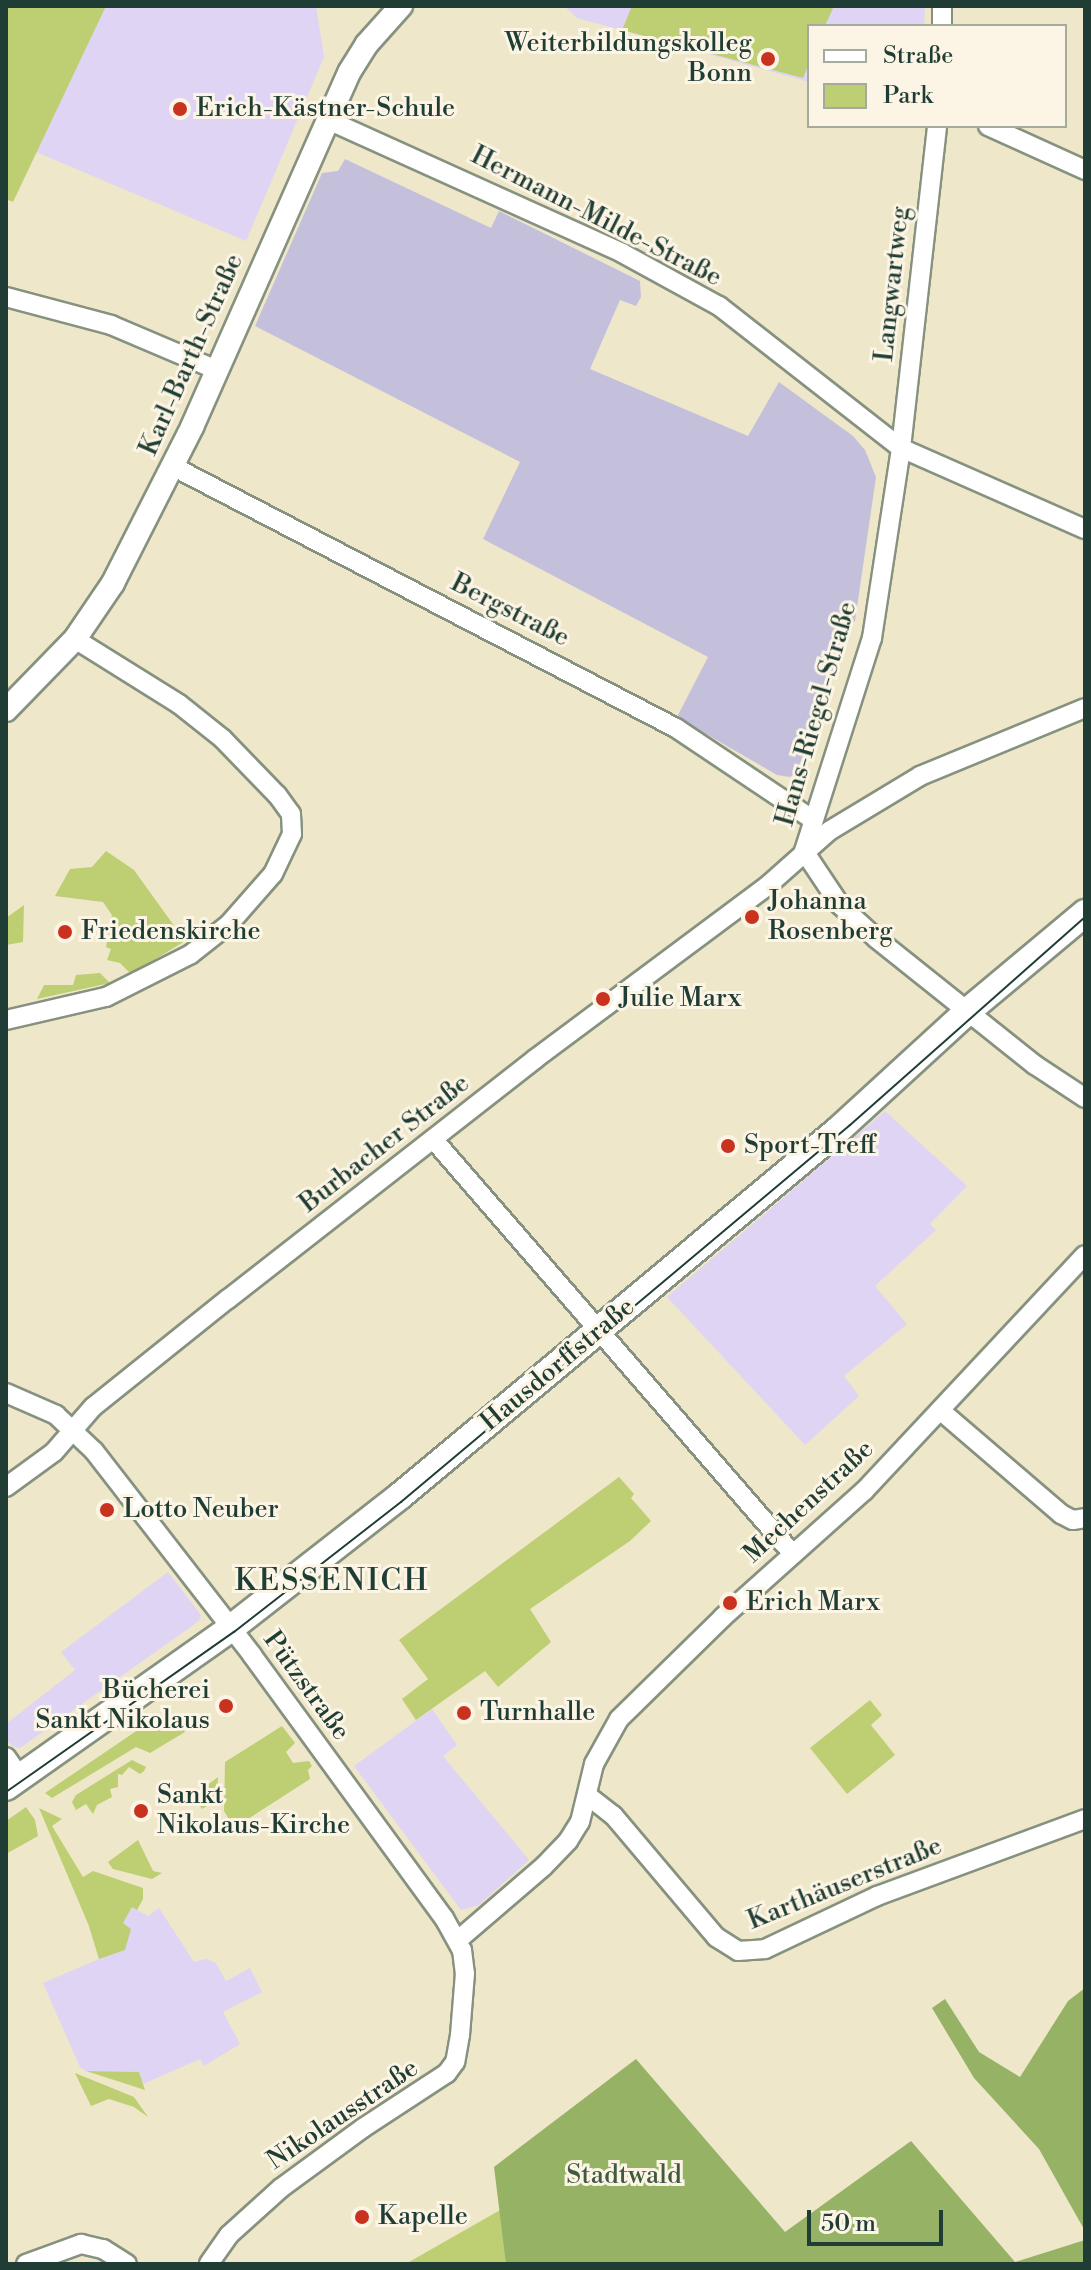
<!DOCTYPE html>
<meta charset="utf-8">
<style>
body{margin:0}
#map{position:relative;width:1091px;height:2270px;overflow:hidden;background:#eee7ca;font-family:"Libre Bodoni",serif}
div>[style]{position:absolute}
.built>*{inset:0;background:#e0d4f4}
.industrial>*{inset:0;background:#c4c0db}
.green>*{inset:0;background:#bdcf72}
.forest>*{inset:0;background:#96b264}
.roads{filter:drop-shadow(2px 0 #86927f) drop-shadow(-2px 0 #86927f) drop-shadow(0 2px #86927f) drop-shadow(0 -2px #86927f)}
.minor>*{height:18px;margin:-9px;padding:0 9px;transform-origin:9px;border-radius:9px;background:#fff}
.tertiary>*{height:22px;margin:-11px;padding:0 11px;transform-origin:11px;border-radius:11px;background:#fff}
.secondary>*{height:26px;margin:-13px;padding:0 13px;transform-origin:13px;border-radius:13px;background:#fff}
.tram>*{height:2px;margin:-1px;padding:0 1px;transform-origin:1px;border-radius:1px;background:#1f3d34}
.dots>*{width:22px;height:22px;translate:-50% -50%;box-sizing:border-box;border:4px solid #fcf5e5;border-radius:50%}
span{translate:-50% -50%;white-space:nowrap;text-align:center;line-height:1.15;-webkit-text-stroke:6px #fcf5e5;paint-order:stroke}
.poi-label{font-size:26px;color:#1f3d34}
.right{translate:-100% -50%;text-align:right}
.left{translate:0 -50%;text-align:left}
.street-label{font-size:26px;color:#1f3d34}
.park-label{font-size:26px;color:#3f5a40}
.quarter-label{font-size:30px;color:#1f3d34;letter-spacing:2px}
.frame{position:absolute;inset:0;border:8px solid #1f3d34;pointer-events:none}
.legend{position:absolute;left:807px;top:24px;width:260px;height:104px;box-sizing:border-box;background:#fcf5e5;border:2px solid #a4ab9e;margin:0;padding:10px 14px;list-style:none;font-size:24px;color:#1f3d34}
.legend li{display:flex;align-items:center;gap:16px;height:40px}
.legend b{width:40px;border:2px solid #a4ab9e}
.scale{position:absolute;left:807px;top:2210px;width:136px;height:36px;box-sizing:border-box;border:4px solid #1f3d34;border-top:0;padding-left:10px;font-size:24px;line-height:28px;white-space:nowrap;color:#1f3d34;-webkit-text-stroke:6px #fcf5e5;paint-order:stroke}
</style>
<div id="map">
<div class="built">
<div style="clip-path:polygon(106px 6px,316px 6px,324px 57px,246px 241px,36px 152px)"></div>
<div style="clip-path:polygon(564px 6px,925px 6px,924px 26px,809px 26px,809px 82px,577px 18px)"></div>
<div style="clip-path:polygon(885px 1111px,967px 1186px,930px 1224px,936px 1230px,875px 1286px,907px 1324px,844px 1376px,859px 1396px,805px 1445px,667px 1297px)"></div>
<div style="clip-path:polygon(168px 1572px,201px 1615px,199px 1621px,20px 1748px,12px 1746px,6px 1738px,6px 1724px,75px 1670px,61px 1652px)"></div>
<div style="clip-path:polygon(432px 1709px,457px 1745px,443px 1756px,529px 1860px,479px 1905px,461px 1910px,354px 1766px)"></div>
<div style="clip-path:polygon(132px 1907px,148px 1916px,159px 1908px,194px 1962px,206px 1959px,215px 1962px,226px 1981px,250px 1968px,262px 1992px,223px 2012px,240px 2044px,204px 2066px,200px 2059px,143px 2084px,139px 2072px,86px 2071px,80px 2067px,43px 1983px,99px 1959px,89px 1926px)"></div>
</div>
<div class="industrial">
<div style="clip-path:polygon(345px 159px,491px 228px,499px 211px,640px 281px,641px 297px,636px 306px,620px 300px,590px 369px,748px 436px,779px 382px,853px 436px,865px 450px,876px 477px,855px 621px,842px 637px,822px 709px,796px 773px,790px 777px,777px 775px,677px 717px,708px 657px,483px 539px,520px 462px,255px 326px,322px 173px,338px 171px)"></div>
</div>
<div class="green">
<div style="clip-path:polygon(6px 6px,106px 6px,13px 202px,6px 199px)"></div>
<div style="clip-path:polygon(632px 6px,834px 6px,825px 26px,809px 26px,809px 64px,803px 78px,622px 30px)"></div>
<div style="clip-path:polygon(106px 851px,134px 870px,185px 941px,131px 974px,120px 963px,107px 960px,111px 949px,106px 947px,112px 915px,103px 902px,55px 896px,70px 869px,92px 867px)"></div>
<div style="clip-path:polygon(24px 905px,23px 942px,6px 945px,6px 918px)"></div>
<div style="clip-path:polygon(100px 973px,110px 983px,37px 999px,44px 985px,73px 985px,76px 975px)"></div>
<div style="clip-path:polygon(619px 1477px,634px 1494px,631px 1498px,651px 1521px,630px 1541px,530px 1609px,551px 1642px,498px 1687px,485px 1671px,416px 1720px,402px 1699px,428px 1679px,399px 1640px)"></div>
<div style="clip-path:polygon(870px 1700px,882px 1715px,871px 1725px,895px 1755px,847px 1794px,810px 1748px)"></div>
<div style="clip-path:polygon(174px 1714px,185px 1732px,150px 1753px,136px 1747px,52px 1798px,45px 1793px,154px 1719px,159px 1724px)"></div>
<div style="clip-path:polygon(282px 1726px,295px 1743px,286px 1752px,293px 1763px,309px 1761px,312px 1766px,308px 1770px,310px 1779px,234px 1828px,224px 1811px,225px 1762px)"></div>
<div style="clip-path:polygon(132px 1760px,146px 1767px,144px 1771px,140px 1774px,129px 1767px,122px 1775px,118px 1774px,118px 1787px,110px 1789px,112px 1797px,97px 1805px,93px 1814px,86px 1804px,76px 1810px,72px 1802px,76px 1795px)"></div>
<div style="clip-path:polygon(218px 1777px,217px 1800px,202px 1809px,193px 1796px)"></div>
<div style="clip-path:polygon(26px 1807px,35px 1820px,38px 1836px,6px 1854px,6px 1821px)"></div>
<div style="clip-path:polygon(39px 1808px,62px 1819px,52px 1826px,83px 1877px,93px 1871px,143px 1888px,143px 1899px,137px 1910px,132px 1907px,123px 1923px,131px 1929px,125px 1950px,99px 1959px,89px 1926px)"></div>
<div style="clip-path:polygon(138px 1840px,153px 1871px,162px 1873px,152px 1879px,113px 1869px,108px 1862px)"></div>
<div style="clip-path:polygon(86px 2071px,139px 2072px,145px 2090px)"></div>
<div style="clip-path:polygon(75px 2073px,134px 2097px,148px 2117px,134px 2107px,109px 2099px,91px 2106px)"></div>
<div style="clip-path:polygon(502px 2209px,506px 2264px,407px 2264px,409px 2262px)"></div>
</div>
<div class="forest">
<div style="clip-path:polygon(1085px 1988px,1085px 2231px,1039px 2149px,974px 2078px,932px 2008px,945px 1999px,979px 2052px,1020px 2077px,1068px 2001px)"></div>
<div style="clip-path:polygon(636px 2059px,785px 2232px,911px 2141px,1015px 2262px,1085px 2240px,1085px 2264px,506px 2264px,494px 2167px)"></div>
</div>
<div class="roads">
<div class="minor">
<div style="left:942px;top:26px;width:20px;rotate:-90deg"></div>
<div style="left:328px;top:120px;width:323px;rotate:24.3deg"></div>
<div style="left:622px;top:253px;width:111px;rotate:28.7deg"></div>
<div style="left:719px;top:306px;width:231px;rotate:38deg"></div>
<div style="left:901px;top:448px;width:201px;rotate:23.8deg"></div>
<div style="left:988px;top:126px;width:107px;rotate:24.4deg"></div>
<div style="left:6px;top:297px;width:109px;rotate:14.9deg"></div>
<div style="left:111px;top:325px;width:115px;rotate:23deg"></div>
<div style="left:174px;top:467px;width:566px;rotate:27.47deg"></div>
<div style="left:676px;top:728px;width:164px;rotate:33.8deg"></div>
<div style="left:804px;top:851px;width:224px;rotate:-72.3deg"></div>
<div style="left:872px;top:638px;width:192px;rotate:-81.3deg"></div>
<div style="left:901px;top:448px;width:324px;rotate:-83.6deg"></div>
<div style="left:804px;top:851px;width:65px;rotate:56.3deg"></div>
<div style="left:840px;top:905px;width:50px;rotate:42.6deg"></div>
<div style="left:877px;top:939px;width:202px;rotate:38.6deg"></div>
<div style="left:1035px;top:1065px;width:60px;rotate:33.4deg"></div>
<div style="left:6px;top:1020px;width:103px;rotate:-13deg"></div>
<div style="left:106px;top:997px;width:95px;rotate:-26.8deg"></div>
<div style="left:191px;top:954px;width:48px;rotate:-38.3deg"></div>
<div style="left:229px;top:924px;width:67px;rotate:-48.7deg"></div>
<div style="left:273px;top:874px;width:44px;rotate:-64.6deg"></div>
<div style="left:292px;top:834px;width:20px;rotate:-93deg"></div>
<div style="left:291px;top:814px;width:24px;rotate:-126deg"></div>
<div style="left:277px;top:795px;width:78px;rotate:-134deg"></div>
<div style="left:223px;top:739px;width:56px;rotate:-141.5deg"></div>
<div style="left:179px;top:704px;width:123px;rotate:-148deg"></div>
<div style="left:433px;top:1139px;width:548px;rotate:49.07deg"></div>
<div style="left:6px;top:1393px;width:55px;rotate:23.7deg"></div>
<div style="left:56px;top:1415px;width:52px;rotate:43.5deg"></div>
<div style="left:94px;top:1451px;width:258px;rotate:52.2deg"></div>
<div style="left:252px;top:1655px;width:326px;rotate:53.9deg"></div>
<div style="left:444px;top:1918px;width:37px;rotate:61deg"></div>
<div style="left:462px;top:1950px;width:23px;rotate:83deg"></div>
<div style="left:465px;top:1973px;width:62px;rotate:94.6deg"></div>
<div style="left:460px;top:2035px;width:27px;rotate:100deg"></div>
<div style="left:455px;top:2062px;width:14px;rotate:126deg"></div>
<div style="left:447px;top:2073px;width:100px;rotate:146.8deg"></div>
<div style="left:363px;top:2128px;width:102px;rotate:143.8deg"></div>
<div style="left:281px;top:2188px;width:70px;rotate:137.9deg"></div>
<div style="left:229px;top:2235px;width:35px;rotate:125deg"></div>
<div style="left:941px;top:1411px;width:158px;rotate:40.6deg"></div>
<div style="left:1061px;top:1514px;width:13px;rotate:27deg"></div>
<div style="left:1073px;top:1520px;width:12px;rotate:-9deg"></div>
<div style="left:6px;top:1487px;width:59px;rotate:-36.1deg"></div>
<div style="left:54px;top:1452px;width:60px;rotate:-49.1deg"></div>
<div style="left:93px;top:1407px;width:173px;rotate:-38.7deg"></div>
<div style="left:228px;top:1299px;width:390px;rotate:-38deg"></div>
<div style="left:535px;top:1059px;width:288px;rotate:-36.7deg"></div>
<div style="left:766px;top:887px;width:84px;rotate:-41.6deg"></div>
<div style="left:829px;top:831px;width:106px;rotate:-31.1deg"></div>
<div style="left:920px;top:776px;width:178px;rotate:-22.4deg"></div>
<div style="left:6px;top:1757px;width:24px;rotate:55deg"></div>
<div style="left:587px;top:1795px;width:33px;rotate:38deg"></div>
<div style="left:613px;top:1815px;width:160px;rotate:49.8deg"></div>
<div style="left:716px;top:1937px;width:26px;rotate:32deg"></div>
<div style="left:738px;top:1951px;width:27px;rotate:-4deg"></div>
<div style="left:765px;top:1949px;width:124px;rotate:-25.3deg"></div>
<div style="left:877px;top:1896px;width:222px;rotate:-20.3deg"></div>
<div style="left:458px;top:1940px;width:113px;rotate:-40.7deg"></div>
<div style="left:544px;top:1866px;width:35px;rotate:-46deg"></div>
<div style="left:568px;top:1841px;width:22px;rotate:-58deg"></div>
<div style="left:580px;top:1822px;width:60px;rotate:-76.4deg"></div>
<div style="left:594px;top:1764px;width:51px;rotate:-60.9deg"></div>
<div style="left:619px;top:1719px;width:146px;rotate:-44.4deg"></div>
<div style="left:723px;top:1617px;width:189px;rotate:-41.8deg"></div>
<div style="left:864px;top:1491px;width:323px;rotate:-46.9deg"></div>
<div style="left:26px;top:2264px;width:59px;rotate:-20deg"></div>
<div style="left:81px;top:2244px;width:23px;rotate:13deg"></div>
<div style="left:103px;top:2249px;width:28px;rotate:32deg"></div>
</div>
<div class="tertiary">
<div style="left:6px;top:710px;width:99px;rotate:-45.8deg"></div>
<div style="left:75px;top:639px;width:68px;rotate:-55.8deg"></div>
<div style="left:113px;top:583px;width:175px;rotate:-63.1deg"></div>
<div style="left:192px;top:427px;width:389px;rotate:-66.1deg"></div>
<div style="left:350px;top:71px;width:32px;rotate:-58deg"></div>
<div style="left:367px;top:44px;width:51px;rotate:-48.2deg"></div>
</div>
<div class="secondary">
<div style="left:6px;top:1787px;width:276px;rotate:-35.2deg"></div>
<div style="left:231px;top:1628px;width:214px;rotate:-38deg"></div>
<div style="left:400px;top:1496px;width:568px;rotate:-39.86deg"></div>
<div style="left:836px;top:1132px;width:179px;rotate:-42.5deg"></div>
<div style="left:968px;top:1011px;width:153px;rotate:-39.9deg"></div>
</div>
</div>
<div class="tram">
<div style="left:6px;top:1792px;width:279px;rotate:-35.1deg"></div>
<div style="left:234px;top:1632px;width:212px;rotate:-37.9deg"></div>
<div style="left:401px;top:1502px;width:586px;rotate:-40.02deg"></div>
<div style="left:850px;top:1125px;width:314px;rotate:-41.5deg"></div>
</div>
<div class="dots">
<div style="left:768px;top:59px;background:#c8321e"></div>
<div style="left:180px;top:109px;background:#c8321e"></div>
<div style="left:752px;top:917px;background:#c8321e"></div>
<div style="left:65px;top:932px;background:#c8321e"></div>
<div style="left:603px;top:999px;background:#c8321e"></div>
<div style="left:728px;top:1146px;background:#c8321e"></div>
<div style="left:107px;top:1510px;background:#c8321e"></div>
<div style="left:730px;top:1603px;background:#c8321e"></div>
<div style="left:226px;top:1706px;background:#c8321e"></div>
<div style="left:464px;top:1713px;background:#c8321e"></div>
<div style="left:141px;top:1811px;background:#c8321e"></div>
<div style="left:362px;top:2217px;background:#c8321e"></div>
</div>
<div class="poi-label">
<span class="right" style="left:752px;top:59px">Weiterbildungskolleg<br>Bonn</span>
<span class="left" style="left:196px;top:109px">Erich-Kästner-Schule</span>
<span class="left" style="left:768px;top:917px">Johanna<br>Rosenberg</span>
<span class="left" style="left:81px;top:932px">Friedenskirche</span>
<span class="left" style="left:619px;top:999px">Julie Marx</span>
<span class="left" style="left:744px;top:1146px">Sport-Treff</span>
<span class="left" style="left:123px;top:1510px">Lotto Neuber</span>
<span class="left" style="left:746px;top:1603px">Erich Marx</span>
<span class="right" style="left:210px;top:1706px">Bücherei<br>Sankt Nikolaus</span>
<span class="left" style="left:480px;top:1713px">Turnhalle</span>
<span class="left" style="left:157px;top:1811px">Sankt<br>Nikolaus-Kirche</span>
<span class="left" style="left:378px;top:2217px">Kapelle</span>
</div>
<div class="street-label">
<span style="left:596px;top:217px;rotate:27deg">Hermann-Milde-Straße</span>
<span style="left:893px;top:284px;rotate:-84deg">Langwartweg</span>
<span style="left:192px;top:355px;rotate:-66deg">Karl-Barth-Straße</span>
<span style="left:510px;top:611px;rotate:27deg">Bergstraße</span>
<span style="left:817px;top:714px;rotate:-74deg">Hans-Riegel-Straße</span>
<span style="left:385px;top:1144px;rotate:-38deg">Burbacher Straße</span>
<span style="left:558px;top:1365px;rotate:-40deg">Hausdorffstraße</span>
<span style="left:809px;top:1502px;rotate:-43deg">Mechenstraße</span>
<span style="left:306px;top:1686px;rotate:54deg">Pützstraße</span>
<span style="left:845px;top:1884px;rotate:-22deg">Karthäuserstraße</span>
<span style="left:343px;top:2115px;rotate:-34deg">Nikolausstraße</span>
</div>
<div class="park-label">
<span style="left:624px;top:2176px">Stadtwald</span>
</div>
<div class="quarter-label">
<span style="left:332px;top:1581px">KESSENICH</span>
</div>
<div class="frame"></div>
<ul class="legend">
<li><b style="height:10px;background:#fff"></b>Straße</li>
<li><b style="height:22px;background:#bdcf72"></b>Park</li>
</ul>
<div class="scale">50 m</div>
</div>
